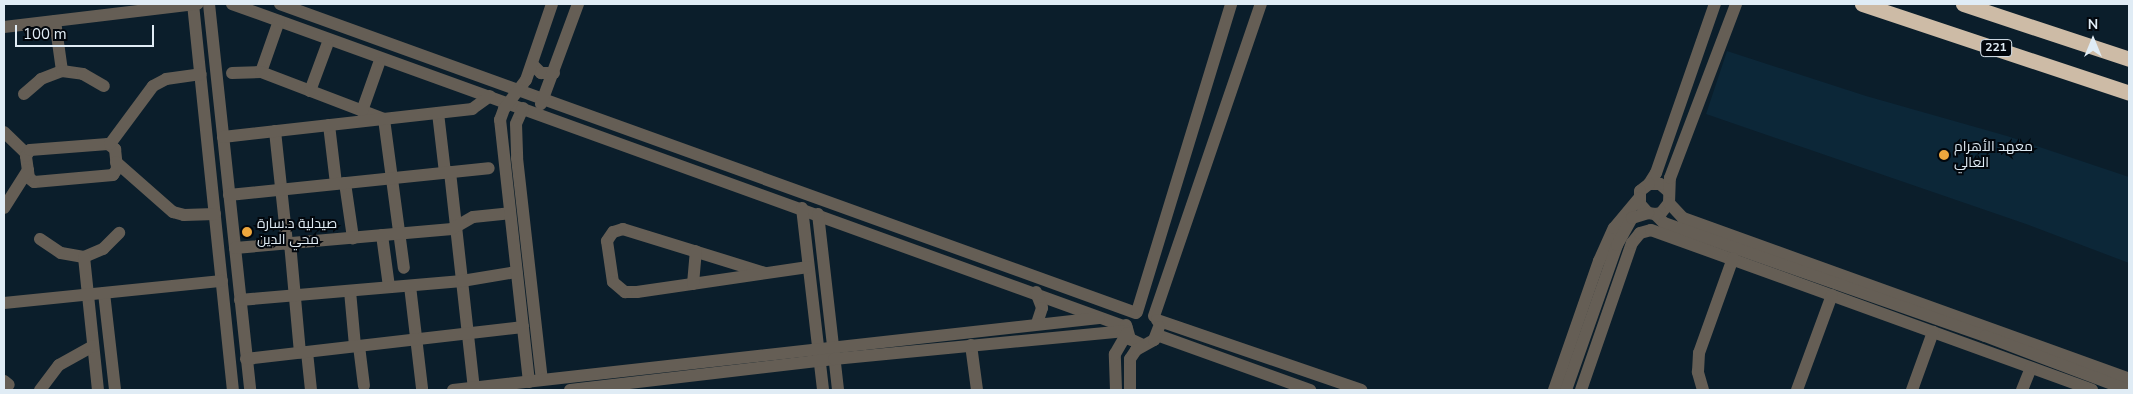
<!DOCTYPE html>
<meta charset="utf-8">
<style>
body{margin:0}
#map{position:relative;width:2133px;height:394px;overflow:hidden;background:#0b1e2b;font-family:"Nunito Sans",Cairo,sans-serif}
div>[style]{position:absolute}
.built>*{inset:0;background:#0c2738}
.minor>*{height:12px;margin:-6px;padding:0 6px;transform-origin:6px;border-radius:6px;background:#655e55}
.highway>*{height:15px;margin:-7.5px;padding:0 7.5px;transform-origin:7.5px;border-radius:7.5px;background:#cdbba6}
.dots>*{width:14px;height:14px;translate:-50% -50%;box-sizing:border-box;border:2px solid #02070d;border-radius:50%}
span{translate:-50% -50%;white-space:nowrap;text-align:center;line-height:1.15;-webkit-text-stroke:4px #02070d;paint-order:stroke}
.shield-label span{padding:1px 4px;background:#02070d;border:1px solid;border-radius:4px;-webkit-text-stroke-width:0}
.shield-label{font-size:12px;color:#e0ecf5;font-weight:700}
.poi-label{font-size:14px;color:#e0ecf5}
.left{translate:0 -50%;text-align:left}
.frame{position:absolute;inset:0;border:5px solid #e0ecf5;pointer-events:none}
.north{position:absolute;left:2068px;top:15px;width:50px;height:50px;-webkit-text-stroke:4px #02070d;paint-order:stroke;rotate:0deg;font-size:14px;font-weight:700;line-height:20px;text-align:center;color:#e0ecf5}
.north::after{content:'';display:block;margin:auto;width:18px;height:22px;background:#e0ecf5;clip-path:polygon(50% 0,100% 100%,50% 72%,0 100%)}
.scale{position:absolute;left:15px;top:25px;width:139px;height:22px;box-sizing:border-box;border:2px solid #e0ecf5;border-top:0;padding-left:6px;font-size:15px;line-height:18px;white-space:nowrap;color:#e0ecf5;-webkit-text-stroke:4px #02070d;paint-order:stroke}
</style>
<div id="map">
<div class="built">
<div style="clip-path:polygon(1727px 51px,1866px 96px,2007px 136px,2129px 177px,2129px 263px,2026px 224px,1706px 114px)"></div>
</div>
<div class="minor">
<div style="left:193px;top:4px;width:388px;rotate:84.1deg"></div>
<div style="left:209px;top:4px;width:388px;rotate:83.9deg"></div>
<div style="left:232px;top:4px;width:951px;rotate:19.86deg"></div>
<div style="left:280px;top:4px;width:910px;rotate:19.85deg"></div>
<div style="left:55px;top:21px;width:50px;rotate:82deg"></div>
<div style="left:4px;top:27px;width:195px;rotate:-6.8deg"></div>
<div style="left:532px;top:64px;width:13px;rotate:45deg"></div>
<div style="left:541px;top:73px;width:13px"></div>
<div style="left:261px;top:72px;width:54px;rotate:-70.6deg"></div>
<div style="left:232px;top:73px;width:29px;rotate:-2deg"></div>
<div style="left:261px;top:72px;width:132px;rotate:20.9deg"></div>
<div style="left:384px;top:119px;width:150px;rotate:82.4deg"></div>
<div style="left:310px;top:91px;width:49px;rotate:-69.7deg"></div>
<div style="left:24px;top:94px;width:23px;rotate:-41deg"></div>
<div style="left:41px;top:79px;width:22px;rotate:-21deg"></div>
<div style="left:62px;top:71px;width:21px;rotate:8deg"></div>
<div style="left:83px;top:74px;width:24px;rotate:30deg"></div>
<div style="left:541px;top:104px;width:107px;rotate:-69.7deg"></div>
<div style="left:523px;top:108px;width:17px;rotate:114deg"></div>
<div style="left:516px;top:124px;width:34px;rotate:88deg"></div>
<div style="left:517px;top:158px;width:223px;rotate:83.6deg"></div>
<div style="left:362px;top:111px;width:51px;rotate:-70.5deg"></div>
<div style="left:438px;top:113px;width:60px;rotate:83.3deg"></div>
<div style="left:329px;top:125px;width:59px;rotate:83.2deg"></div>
<div style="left:275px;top:131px;width:114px;rotate:83.9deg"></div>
<div style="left:4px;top:132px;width:32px;rotate:44deg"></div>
<div style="left:223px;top:137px;width:251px;rotate:-6.4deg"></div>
<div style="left:472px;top:109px;width:22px;rotate:-36deg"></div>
<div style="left:108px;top:144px;width:9px;rotate:36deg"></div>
<div style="left:115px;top:149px;width:20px;rotate:84deg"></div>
<div style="left:117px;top:169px;width:7px;rotate:124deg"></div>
<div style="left:113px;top:175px;width:79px;rotate:174.9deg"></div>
<div style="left:34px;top:182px;width:6px;rotate:-141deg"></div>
<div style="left:29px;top:178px;width:22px;rotate:-98deg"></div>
<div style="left:26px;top:156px;width:7px;rotate:-56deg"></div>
<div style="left:30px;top:150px;width:78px;rotate:-4.4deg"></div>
<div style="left:110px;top:144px;width:72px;rotate:-53.4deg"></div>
<div style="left:153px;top:86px;width:15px;rotate:-28deg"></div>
<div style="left:166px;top:79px;width:35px;rotate:-8deg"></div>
<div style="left:116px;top:162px;width:76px;rotate:41.3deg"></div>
<div style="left:173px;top:212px;width:11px;rotate:15deg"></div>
<div style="left:184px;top:215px;width:31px;rotate:-2deg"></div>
<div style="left:450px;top:172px;width:219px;rotate:83.7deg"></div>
<div style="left:345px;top:183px;width:56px;rotate:81.7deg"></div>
<div style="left:1649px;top:184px;width:13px;rotate:-58deg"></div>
<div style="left:1656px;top:173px;width:179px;rotate:-70.8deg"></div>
<div style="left:1668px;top:191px;width:11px;rotate:-139deg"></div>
<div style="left:1660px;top:184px;width:11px;rotate:180deg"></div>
<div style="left:1649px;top:184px;width:11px;rotate:142deg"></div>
<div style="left:1640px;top:191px;width:13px;rotate:90deg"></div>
<div style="left:1640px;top:204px;width:12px;rotate:48deg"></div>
<div style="left:1648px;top:213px;width:7px;rotate:8deg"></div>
<div style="left:1655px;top:214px;width:6px;rotate:-9deg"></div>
<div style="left:1661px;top:213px;width:13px;rotate:-51deg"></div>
<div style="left:1669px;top:203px;width:25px;rotate:-88deg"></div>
<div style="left:1670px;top:178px;width:186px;rotate:-69.2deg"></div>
<div style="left:229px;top:195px;width:261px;rotate:-5.9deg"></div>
<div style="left:1669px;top:203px;width:21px;rotate:47deg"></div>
<div style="left:1683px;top:218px;width:474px;rotate:19.8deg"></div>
<div style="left:4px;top:208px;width:45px;rotate:-57.7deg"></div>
<div style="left:802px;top:208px;width:183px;rotate:83.4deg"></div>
<div style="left:818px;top:214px;width:177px;rotate:83.5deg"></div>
<div style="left:1655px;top:214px;width:13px;rotate:45deg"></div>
<div style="left:1664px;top:223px;width:340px;rotate:19.4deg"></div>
<div style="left:1985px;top:336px;width:153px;rotate:20.7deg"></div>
<div style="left:382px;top:235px;width:52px;rotate:82.3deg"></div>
<div style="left:40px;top:239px;width:25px;rotate:34deg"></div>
<div style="left:61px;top:253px;width:23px;rotate:10deg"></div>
<div style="left:84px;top:257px;width:21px;rotate:-23deg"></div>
<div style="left:103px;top:249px;width:23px;rotate:-45deg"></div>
<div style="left:290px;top:243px;width:110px;rotate:84.8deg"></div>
<div style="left:235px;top:248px;width:218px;rotate:-5deg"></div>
<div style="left:452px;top:229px;width:24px;rotate:-30deg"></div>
<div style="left:473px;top:217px;width:37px;rotate:-6deg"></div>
<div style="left:84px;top:257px;width:134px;rotate:84deg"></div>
<div style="left:765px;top:273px;width:149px;rotate:-162.8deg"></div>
<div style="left:623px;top:229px;width:10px;rotate:163deg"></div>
<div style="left:613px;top:232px;width:11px;rotate:124deg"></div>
<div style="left:607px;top:241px;width:41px;rotate:81.7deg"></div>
<div style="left:613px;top:282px;width:16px;rotate:40deg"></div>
<div style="left:625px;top:292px;width:12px"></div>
<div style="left:637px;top:292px;width:173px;rotate:-8.3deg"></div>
<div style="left:693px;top:284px;width:33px;rotate:-85deg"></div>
<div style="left:410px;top:286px;width:103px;rotate:83.3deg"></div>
<div style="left:350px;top:291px;width:55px;rotate:84.8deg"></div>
<div style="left:1036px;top:292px;width:17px;rotate:69deg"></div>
<div style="left:1042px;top:308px;width:16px;rotate:108deg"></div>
<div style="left:104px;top:293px;width:98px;rotate:83.5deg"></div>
<div style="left:240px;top:300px;width:223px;rotate:-4.9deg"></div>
<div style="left:462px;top:281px;width:55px;rotate:-9.5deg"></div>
<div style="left:4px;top:303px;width:219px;rotate:-5.8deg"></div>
<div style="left:1137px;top:312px;width:322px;rotate:-73deg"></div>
<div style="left:1154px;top:316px;width:330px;rotate:-71.1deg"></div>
<div style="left:1157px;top:320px;width:216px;rotate:18.9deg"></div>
<div style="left:1126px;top:325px;width:15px;rotate:74deg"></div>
<div style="left:1130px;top:339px;width:14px;rotate:25deg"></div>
<div style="left:1157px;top:335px;width:163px;rotate:19.8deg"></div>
<div style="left:971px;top:345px;width:45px;rotate:82.4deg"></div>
<div style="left:359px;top:346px;width:40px;rotate:82.9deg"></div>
<div style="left:307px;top:352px;width:38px;rotate:84deg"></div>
<div style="left:246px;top:359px;width:279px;rotate:-6.6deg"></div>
<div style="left:4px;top:381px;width:6px;rotate:39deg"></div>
<div style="left:529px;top:382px;width:264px;rotate:-96.3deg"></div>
<div style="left:500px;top:120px;width:12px;rotate:-70deg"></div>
<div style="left:504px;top:109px;width:36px;rotate:-53deg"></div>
<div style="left:526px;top:80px;width:80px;rotate:-71.1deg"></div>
<div style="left:40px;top:390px;width:31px;rotate:-53deg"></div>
<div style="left:59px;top:365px;width:39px;rotate:-29deg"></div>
<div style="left:453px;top:390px;width:650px;rotate:-6.36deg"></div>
<div style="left:570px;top:390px;width:266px;rotate:-6.7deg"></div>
<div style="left:834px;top:359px;width:293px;rotate:-5.5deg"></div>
<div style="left:1116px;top:390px;width:36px;rotate:-92deg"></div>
<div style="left:1115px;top:354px;width:24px;rotate:-60deg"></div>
<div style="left:1130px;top:390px;width:31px;rotate:-90deg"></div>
<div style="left:1130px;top:359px;width:11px;rotate:-56deg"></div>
<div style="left:1136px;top:350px;width:21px;rotate:-29deg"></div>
<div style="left:1154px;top:340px;width:14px;rotate:-69deg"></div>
<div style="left:1554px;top:390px;width:137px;rotate:-70.8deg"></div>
<div style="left:1599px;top:261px;width:36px;rotate:-66deg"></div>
<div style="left:1614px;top:228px;width:39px;rotate:-50deg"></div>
<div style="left:1566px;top:390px;width:154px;rotate:-70.6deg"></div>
<div style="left:1617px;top:245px;width:31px;rotate:-61deg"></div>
<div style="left:1632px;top:218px;width:17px;rotate:-17deg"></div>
<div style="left:1581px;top:390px;width:156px;rotate:-70.9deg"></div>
<div style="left:1632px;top:243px;width:13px;rotate:-51deg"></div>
<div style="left:1640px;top:233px;width:11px;rotate:-15deg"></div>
<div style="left:1651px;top:230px;width:469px;rotate:19.9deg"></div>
<div style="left:1703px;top:390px;width:19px;rotate:-106deg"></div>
<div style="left:1698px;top:372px;width:19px;rotate:-87deg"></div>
<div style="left:1699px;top:353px;width:101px;rotate:-70.3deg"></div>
<div style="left:1797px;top:390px;width:101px;rotate:-69.8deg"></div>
<div style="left:1912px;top:390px;width:62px;rotate:-70.1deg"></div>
<div style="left:2022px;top:390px;width:24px;rotate:-68deg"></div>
</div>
<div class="highway">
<div style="left:1862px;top:4px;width:281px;rotate:18.4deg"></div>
<div style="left:1963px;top:4px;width:175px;rotate:18.3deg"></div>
</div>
<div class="dots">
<div style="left:1944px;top:155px;background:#eea73d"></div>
<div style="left:247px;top:232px;background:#eea73d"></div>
</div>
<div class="shield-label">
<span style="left:1996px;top:48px">221</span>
</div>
<div class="poi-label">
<span class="left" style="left:1954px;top:155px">معهد الأهرام<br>العالي</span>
<span class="left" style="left:257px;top:232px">صيدلية د.سارة<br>محي الدين</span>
</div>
<div class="frame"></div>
<div class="north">N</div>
<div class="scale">100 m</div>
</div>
